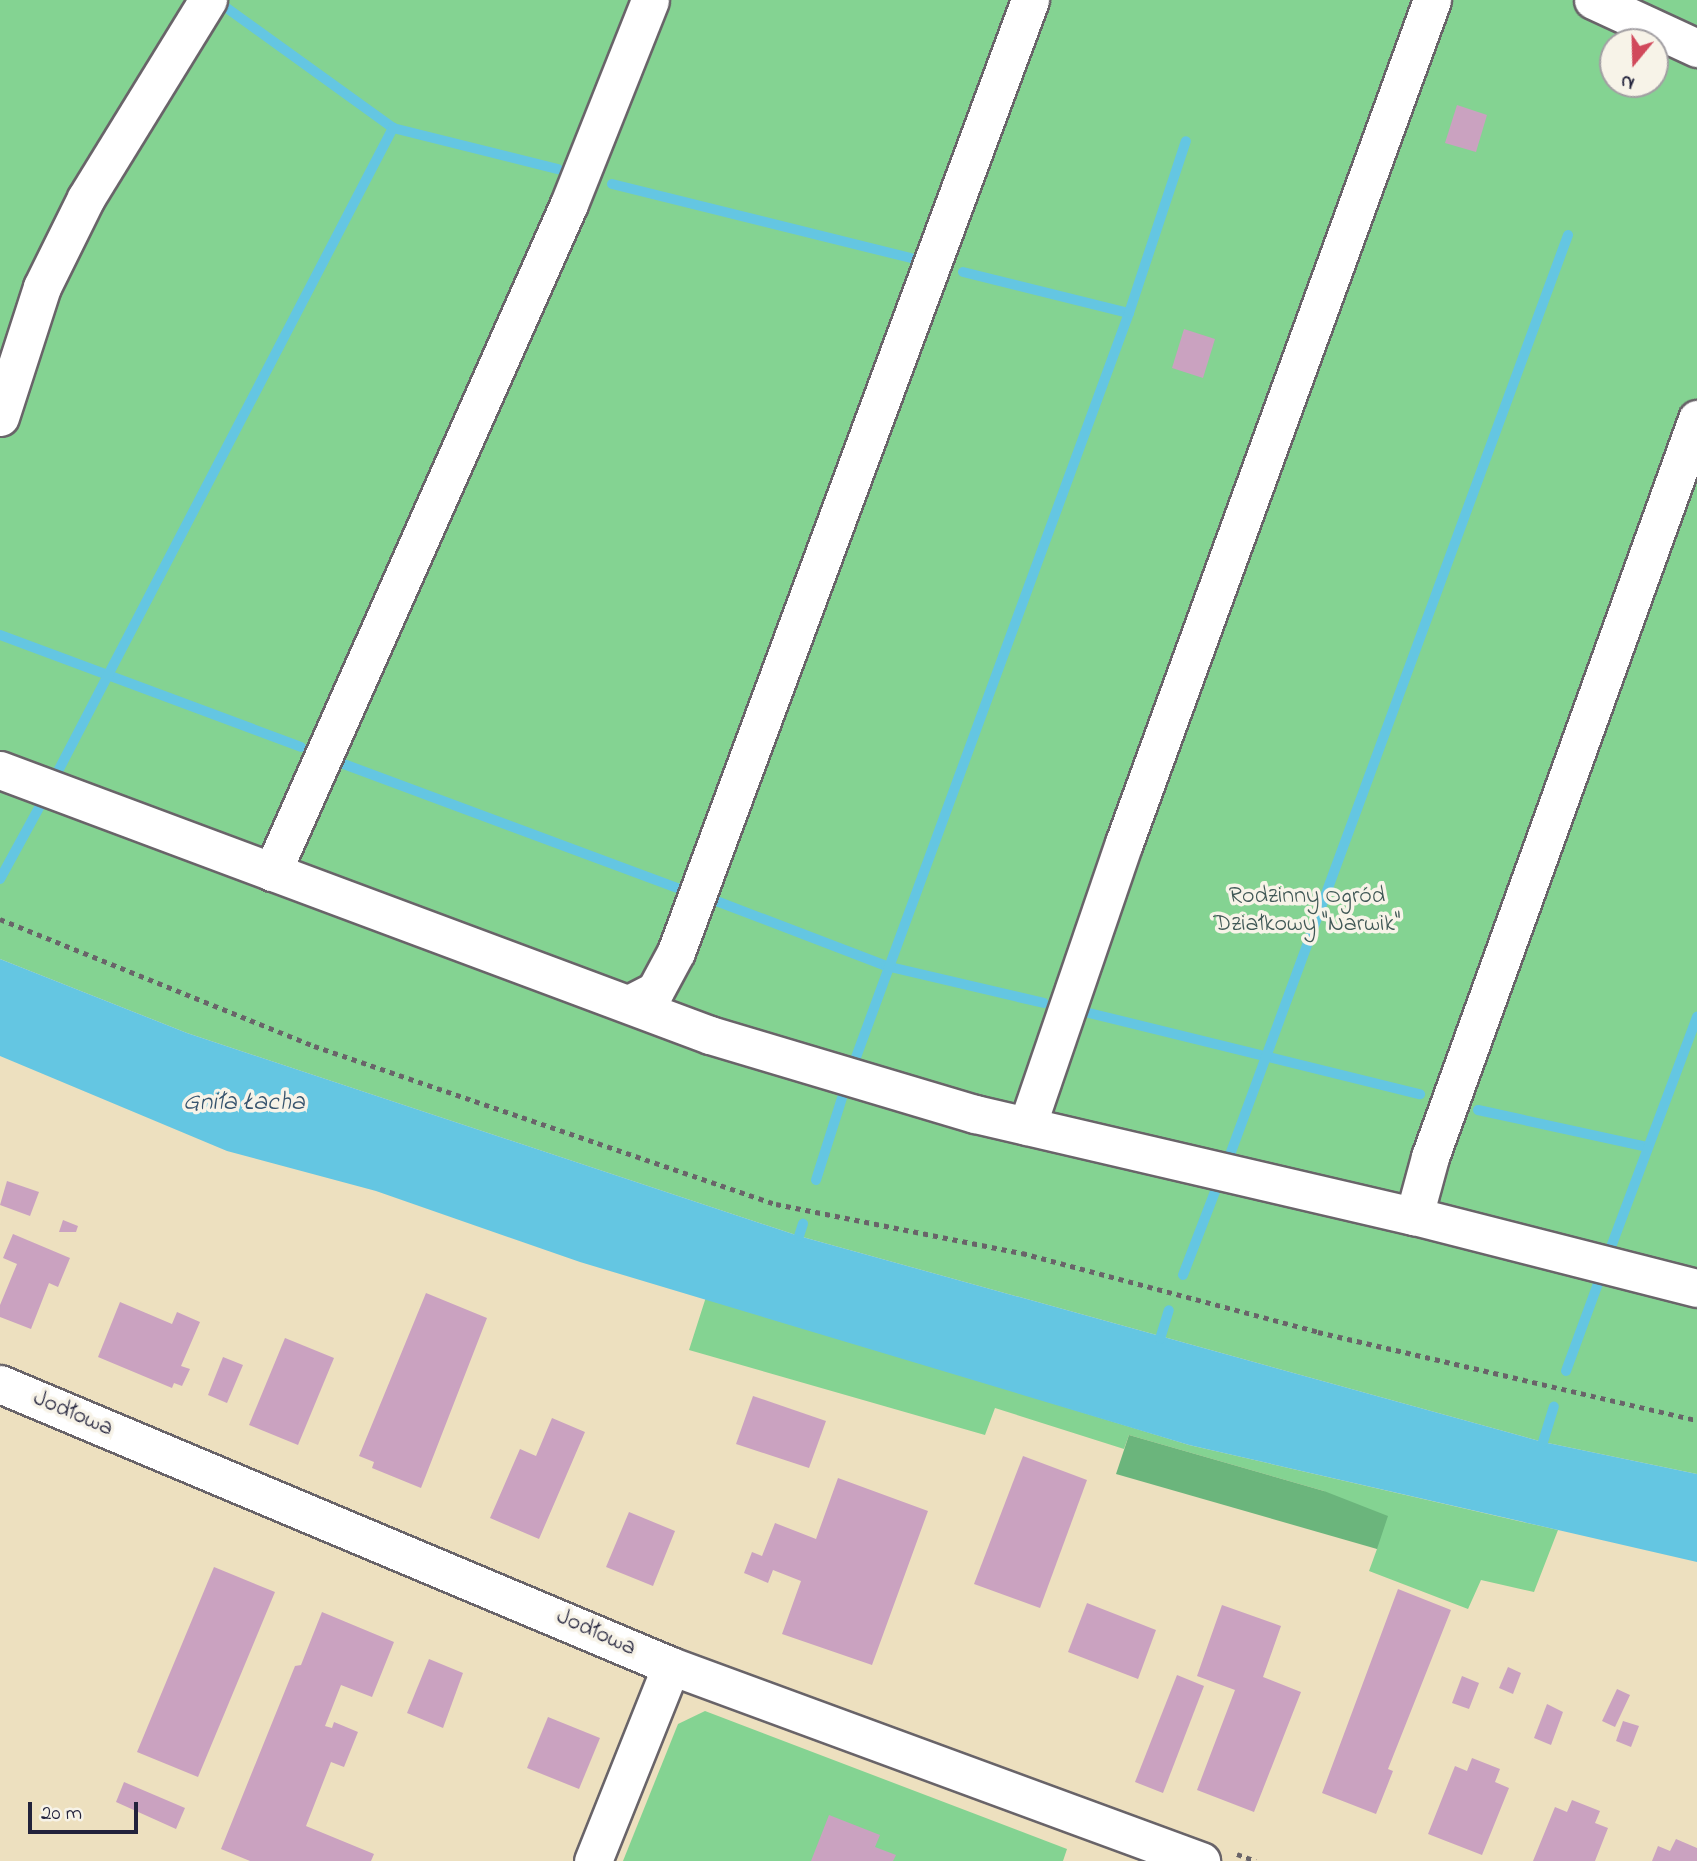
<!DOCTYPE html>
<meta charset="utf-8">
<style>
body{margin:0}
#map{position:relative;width:1697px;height:1861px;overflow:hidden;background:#ede0bf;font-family:"Indie Flower",sans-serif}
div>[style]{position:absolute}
.green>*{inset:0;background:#84d392}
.forest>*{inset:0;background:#6bb57c}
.water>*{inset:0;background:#64c6e2}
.stream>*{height:10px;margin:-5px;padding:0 5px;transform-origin:5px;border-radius:5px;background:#64c6e2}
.building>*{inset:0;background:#caa2c0}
.path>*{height:4.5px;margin-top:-2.25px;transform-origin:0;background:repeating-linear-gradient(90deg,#696469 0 5px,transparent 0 10px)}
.roads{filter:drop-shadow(2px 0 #696469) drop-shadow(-2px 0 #696469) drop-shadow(0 2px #696469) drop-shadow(0 -2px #696469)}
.minor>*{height:37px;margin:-18.5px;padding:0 18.5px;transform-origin:18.5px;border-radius:18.5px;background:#fff}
span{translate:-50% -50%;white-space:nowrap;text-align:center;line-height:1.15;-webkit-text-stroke:7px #f7f3e8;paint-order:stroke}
.park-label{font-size:24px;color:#3f5755}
.street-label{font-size:24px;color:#22223b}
.water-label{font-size:26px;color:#36536d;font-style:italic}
.north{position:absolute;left:1599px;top:28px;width:70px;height:70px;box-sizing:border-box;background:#f7f3e8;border:2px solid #a29fa3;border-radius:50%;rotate:199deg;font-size:19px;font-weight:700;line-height:28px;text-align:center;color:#22223b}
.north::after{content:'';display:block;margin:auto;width:24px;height:32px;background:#d1495b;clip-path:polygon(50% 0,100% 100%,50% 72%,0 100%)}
.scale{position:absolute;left:28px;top:1802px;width:110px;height:32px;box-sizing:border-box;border:4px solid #22223b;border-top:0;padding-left:9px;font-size:21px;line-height:24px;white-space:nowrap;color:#22223b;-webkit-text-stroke:5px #f7f3e8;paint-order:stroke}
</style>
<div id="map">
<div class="green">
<div style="clip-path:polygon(evenodd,0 0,1697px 0,1697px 1474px,1543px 1442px,799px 1236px,187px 1033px,0 959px,0 0,1613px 42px,1655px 42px,1655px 84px,1613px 84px,1613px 42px)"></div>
<div style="clip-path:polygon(706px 1297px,1189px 1445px,1558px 1530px,1534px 1592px,1481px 1580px,1468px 1609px,1369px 1571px,1377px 1549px,1324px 1491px,1129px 1435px,1124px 1449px,995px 1408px,985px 1435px,689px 1350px)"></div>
<div style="clip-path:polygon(705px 1711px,1067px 1849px,1063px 1861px,623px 1861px,678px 1724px)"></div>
</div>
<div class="forest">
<div style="clip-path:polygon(1129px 1435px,1324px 1491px,1388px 1516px,1377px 1549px,1116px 1474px)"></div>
</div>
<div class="water">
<div style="clip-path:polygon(0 959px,187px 1033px,799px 1236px,1543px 1442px,1697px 1474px,1697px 1562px,1189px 1445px,580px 1262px,376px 1191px,227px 1151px,0 1056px)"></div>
</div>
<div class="stream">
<div style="left:224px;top:6px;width:208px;rotate:35.8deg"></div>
<div style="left:612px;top:184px;width:308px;rotate:13.9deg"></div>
<div style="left:963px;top:272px;width:171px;rotate:13.9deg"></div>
<div style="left:0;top:635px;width:321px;rotate:20.4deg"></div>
<div style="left:341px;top:763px;width:362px;rotate:20.4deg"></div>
<div style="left:56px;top:775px;width:730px;rotate:-62.49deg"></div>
<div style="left:393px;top:128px;width:170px;rotate:14deg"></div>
<div style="left:0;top:879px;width:85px;rotate:-61.3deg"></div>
<div style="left:711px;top:899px;width:187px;rotate:20.9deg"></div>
<div style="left:886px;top:966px;width:162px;rotate:13.2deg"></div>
<div style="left:1089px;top:1013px;width:341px;rotate:13.8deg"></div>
<div style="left:855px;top:1060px;width:796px;rotate:-69.86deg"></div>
<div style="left:1129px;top:313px;width:181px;rotate:-71.7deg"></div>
<div style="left:1478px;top:1110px;width:174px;rotate:12.3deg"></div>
<div style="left:1231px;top:1152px;width:977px;rotate:-69.82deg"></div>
<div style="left:816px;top:1180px;width:86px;rotate:-72.4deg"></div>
<div style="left:799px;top:1236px;width:13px;rotate:-72deg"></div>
<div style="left:1611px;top:1247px;width:246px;rotate:-69.5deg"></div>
<div style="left:1183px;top:1275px;width:92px;rotate:-69deg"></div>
<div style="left:1160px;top:1339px;width:30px;rotate:-73deg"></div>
<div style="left:1566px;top:1371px;width:96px;rotate:-69.9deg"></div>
<div style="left:1543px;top:1442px;width:37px;rotate:-73deg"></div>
</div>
<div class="building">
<div style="clip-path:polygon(1457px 105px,1487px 115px,1476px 152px,1445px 143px)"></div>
<div style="clip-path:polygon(1184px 329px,1215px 339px,1203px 378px,1172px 368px)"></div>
<div style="clip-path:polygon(7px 1181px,39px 1192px,30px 1216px,0 1205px)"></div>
<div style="clip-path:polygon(63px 1220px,78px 1226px,76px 1232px,59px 1232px)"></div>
<div style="clip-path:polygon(13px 1234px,70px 1258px,58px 1287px,49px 1283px,31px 1329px,0 1317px,0 1305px,17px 1264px,3px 1258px)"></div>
<div style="clip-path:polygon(426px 1293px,487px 1318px,421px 1488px,372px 1468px,374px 1462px,359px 1456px)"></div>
<div style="clip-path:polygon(120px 1302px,172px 1324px,177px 1312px,200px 1322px,181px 1366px,190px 1369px,182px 1386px,174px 1383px,172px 1388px,98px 1357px)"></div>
<div style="clip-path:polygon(285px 1338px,334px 1358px,298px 1445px,249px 1425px)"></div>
<div style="clip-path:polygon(223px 1357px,243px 1365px,227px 1403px,208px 1395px)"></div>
<div style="clip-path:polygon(753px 1396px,826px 1421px,809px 1468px,736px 1444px)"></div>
<div style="clip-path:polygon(552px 1418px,585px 1432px,539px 1539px,490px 1518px,520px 1449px,536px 1456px)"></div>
<div style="clip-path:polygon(1023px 1456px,1087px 1480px,1040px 1608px,974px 1584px)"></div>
<div style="clip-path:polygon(838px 1478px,928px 1511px,872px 1665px,782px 1634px,801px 1581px,773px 1570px,768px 1583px,744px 1573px,752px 1552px,762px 1556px,775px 1523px,816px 1539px)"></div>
<div style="clip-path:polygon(629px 1512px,675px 1531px,653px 1586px,606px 1567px)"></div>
<div style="clip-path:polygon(214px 1567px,275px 1592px,198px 1777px,137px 1752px)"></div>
<div style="clip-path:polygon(1398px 1589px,1451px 1610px,1388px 1769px,1393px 1771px,1376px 1814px,1322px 1793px)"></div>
<div style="clip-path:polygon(1087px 1603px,1156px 1630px,1138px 1679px,1068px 1652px)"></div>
<div style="clip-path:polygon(1222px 1605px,1281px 1626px,1263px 1677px,1301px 1692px,1254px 1812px,1197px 1790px,1235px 1690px,1197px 1676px)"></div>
<div style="clip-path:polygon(322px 1612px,394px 1642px,372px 1697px,341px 1685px,325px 1726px,332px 1728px,334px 1722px,358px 1732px,344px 1767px,331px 1762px,306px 1826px,374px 1854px,371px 1861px,250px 1861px,221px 1849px,295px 1666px,301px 1665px)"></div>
<div style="clip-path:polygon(429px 1659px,463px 1673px,443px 1728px,407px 1713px)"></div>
<div style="clip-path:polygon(1508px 1667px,1521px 1673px,1513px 1694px,1499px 1688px)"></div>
<div style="clip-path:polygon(1177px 1675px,1204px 1686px,1163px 1793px,1135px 1782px)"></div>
<div style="clip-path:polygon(1462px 1676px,1479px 1683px,1469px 1709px,1452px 1703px)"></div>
<div style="clip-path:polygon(1617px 1689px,1630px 1695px,1615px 1727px,1602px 1721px)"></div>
<div style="clip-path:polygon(1547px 1704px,1563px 1712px,1551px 1745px,1534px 1738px)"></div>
<div style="clip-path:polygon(548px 1717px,600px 1738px,579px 1789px,527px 1768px)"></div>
<div style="clip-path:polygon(1623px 1721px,1639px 1726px,1631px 1747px,1616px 1741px)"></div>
<div style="clip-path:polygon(1472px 1758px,1500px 1769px,1495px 1782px,1509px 1788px,1482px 1855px,1428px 1834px,1455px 1766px,1467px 1771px)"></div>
<div style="clip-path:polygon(124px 1782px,185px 1808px,176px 1829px,116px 1802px)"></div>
<div style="clip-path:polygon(1572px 1800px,1600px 1811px,1595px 1823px,1608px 1828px,1595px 1861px,1533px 1861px,1555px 1807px,1567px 1812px)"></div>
<div style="clip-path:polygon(829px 1815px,880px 1835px,875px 1847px,896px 1855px,893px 1861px,811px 1861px)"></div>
<div style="clip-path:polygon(1676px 1839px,1697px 1848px,1697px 1861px,1652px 1861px,1658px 1846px,1670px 1851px)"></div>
</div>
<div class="path">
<div style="left:0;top:919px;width:339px;rotate:22deg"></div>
<div style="left:314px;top:1046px;width:488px;rotate:18.9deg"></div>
<div style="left:776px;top:1204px;width:251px;rotate:11.3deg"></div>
<div style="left:1022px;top:1253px;width:306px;rotate:14.9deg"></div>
<div style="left:1318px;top:1332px;width:389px;rotate:13.1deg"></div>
<div style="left:1237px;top:1854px;width:20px;rotate:20deg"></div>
</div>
<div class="roads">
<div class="minor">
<div style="left:1593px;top:0;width:115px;rotate:24.8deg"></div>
<div style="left:0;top:417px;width:137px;rotate:-72.1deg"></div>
<div style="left:42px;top:287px;width:99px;rotate:-63.7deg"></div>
<div style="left:86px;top:198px;width:233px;rotate:-58.4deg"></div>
<div style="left:0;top:770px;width:758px;rotate:20.47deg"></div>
<div style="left:710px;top:1035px;width:277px;rotate:16.6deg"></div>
<div style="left:975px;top:1114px;width:451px;rotate:13.1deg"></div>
<div style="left:1414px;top:1216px;width:292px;rotate:14.3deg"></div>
<div style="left:272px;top:872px;width:731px;rotate:-66.03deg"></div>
<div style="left:569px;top:204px;width:219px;rotate:-68.3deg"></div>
<div style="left:629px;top:1004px;width:29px;rotate:-27deg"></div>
<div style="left:655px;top:991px;width:44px;rotate:-61.7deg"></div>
<div style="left:676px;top:952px;width:1016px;rotate:-69.6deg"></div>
<div style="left:1027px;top:1126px;width:299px;rotate:-71.1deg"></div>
<div style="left:1124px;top:843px;width:898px;rotate:-69.93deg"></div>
<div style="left:1414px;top:1216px;width:61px;rotate:-74.8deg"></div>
<div style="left:1430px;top:1157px;width:785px;rotate:-70.11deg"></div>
<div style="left:0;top:1384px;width:728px;rotate:22.8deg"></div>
<div style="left:671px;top:1666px;width:565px;rotate:20.2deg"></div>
<div style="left:593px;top:1861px;width:210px;rotate:-68.2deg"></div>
</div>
</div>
<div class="park-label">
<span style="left:1307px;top:911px">Rodzinny Ogród<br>Działkowy "Narwik"</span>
</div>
<div class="street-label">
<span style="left:73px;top:1414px;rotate:23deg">Jodłowa</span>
<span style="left:596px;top:1633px;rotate:24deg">Jodłowa</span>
</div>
<div class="water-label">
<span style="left:244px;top:1104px">Gniła Łacha</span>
</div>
<div class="north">N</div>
<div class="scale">20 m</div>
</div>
